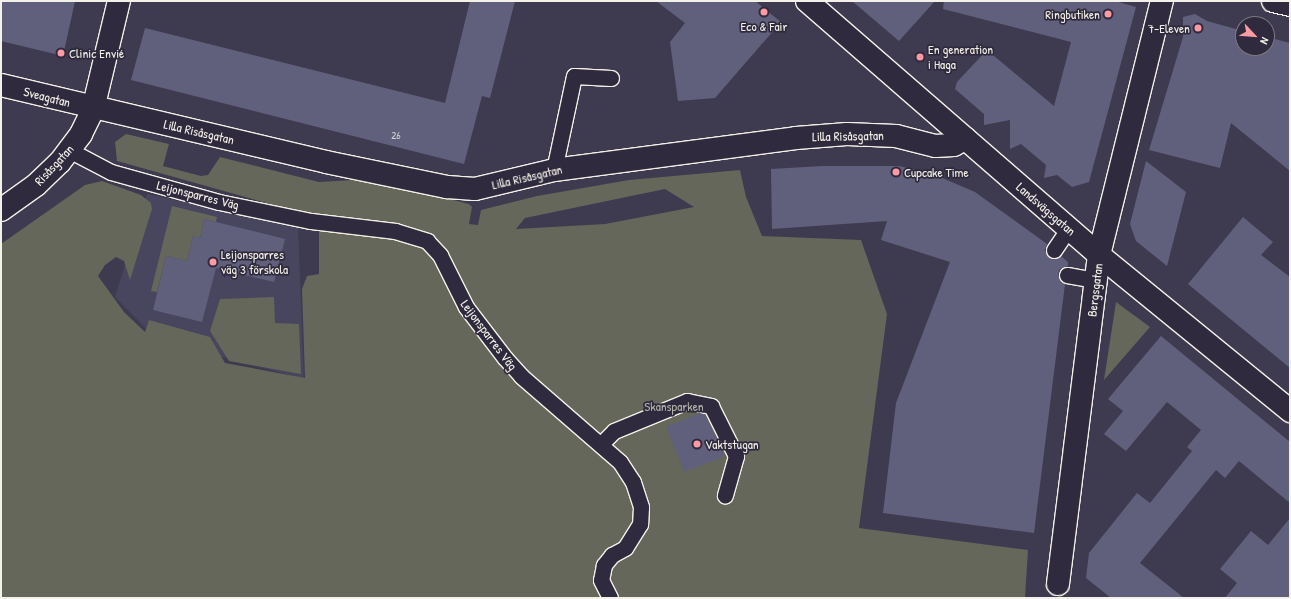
<!DOCTYPE html>
<meta charset="utf-8">
<style>
body{margin:0}
#map{position:relative;width:1291px;height:599px;overflow:hidden;background:#3e3a50;font-family:"Patrick Hand",sans-serif}
div>[style]{position:absolute}
.built>*{inset:0;background:#48455e}
.green>*{inset:0;background:#646759}
.building>*{inset:0;background:#60607d}
.roads{filter:drop-shadow(1px 0 #f4f1e8) drop-shadow(-1px 0 #f4f1e8) drop-shadow(0 1px #f4f1e8) drop-shadow(0 -1px #f4f1e8)}
.service>*{height:15px;margin:-7.5px;padding:0 7.5px;transform-origin:7.5px;border-radius:7.5px;background:#2f2a3d}
.minor>*{height:22px;margin:-11px;padding:0 11px;transform-origin:11px;border-radius:11px;background:#2f2a3d}
.tertiary>*{height:22px;margin:-11px;padding:0 11px;transform-origin:11px;border-radius:11px;background:#2f2a3d}
.dots>*{width:11px;height:11px;translate:-50% -50%;box-sizing:border-box;border:2px solid #2f2a3d;border-radius:50%}
span{translate:-50% -50%;white-space:nowrap;text-align:center;line-height:1.15;-webkit-text-stroke:3.5px #2f2a3d;paint-order:stroke}
.number-label{font-size:11px;color:#cfcdcd}
.number-label span{-webkit-text-stroke-width:0}
.poi-label{font-size:13px;color:#f4f1e8}
.right{translate:-100% -50%;text-align:right}
.left{translate:0 -50%;text-align:left}
.street-label{font-size:13px;color:#f4f1e8}
.park-label{font-size:13px;color:#b3b3a8}
.frame{position:absolute;inset:0;border:2px solid #f4f1e8;pointer-events:none}
.north{position:absolute;left:1235px;top:16px;width:40px;height:40px;box-sizing:border-box;background:#2f2a3d;border:1px solid #7e7a81;border-radius:50%;rotate:116deg;font-size:11px;font-weight:700;line-height:16px;text-align:center;color:#f4f1e8}
.north::after{content:'';display:block;margin:auto;width:14px;height:18px;background:#ff9aa2;clip-path:polygon(50% 0,100% 100%,50% 72%,0 100%)}
</style>
<div id="map">
<div class="built">
<div style="clip-path:polygon(147px 194px,298px 227px,304px 379px,156px 339px,115px 297px)"></div>
</div>
<div class="green">
<div style="clip-path:polygon(evenodd,126px 134px,169px 144px,163px 166px,201px 176px,208px 175px,220px 157px,319px 182px,370px 179px,469px 204px,472px 207px,469px 224px,478px 225px,481px 210px,537px 196px,629px 180px,740px 170px,746px 197px,762px 236px,861px 240px,887px 314px,859px 528px,1028px 550px,1025px 598px,1px 598px,1px 244px,85px 185px,102px 181px,141px 195px,151px 203px,152px 209px,130px 280px,124px 261px,116px 257px,105px 265px,98px 276px,124px 312px,145px 332px,149px 320px,210px 337px,225px 363px,305px 378px,302px 289px,307px 276px,319px 274px,319px 214px,284px 208px,117px 161px,115px 142px,126px 134px,665px 189px,694px 207px,605px 224px,516px 229px,525px 218px,665px 189px)"></div>
<div style="clip-path:polygon(172px 206px,217px 217px,216px 222px,204px 219px,200px 238px,193px 236px,187px 261px,166px 256px,157px 292px,151px 291px)"></div>
<div style="clip-path:polygon(274px 297px,275px 323px,299px 324px,301px 374px,229px 361px,210px 331px,220px 299px)"></div>
<div style="clip-path:polygon(1116px 302px,1150px 327px,1104px 380px)"></div>
</div>
<div class="building">
<div style="clip-path:polygon(1px 1px,75px 1px,63px 56px,1px 41px)"></div>
<div style="clip-path:polygon(470px 1px,515px 1px,490px 98px,482px 96px,464px 164px,131px 80px,145px 28px,445px 103px)"></div>
<div style="clip-path:polygon(656px 1px,755px 1px,781px 22px,715px 98px,678px 101px,670px 42px,685px 23px)"></div>
<div style="clip-path:polygon(852px 1px,935px 1px,899px 41px)"></div>
<div style="clip-path:polygon(944px 1px,1115px 1px,1136px 7px,1089px 182px,1072px 187px,1057px 175px,1044px 178px,1046px 165px,1021px 144px,1010px 149px,1010px 120px,984px 125px,984px 114px,955px 89px,957px 82px,987px 50px,1054px 106px,1071px 42px,943px 9px)"></div>
<div style="clip-path:polygon(1195px 14px,1207px 21px,1243px 31px,1243px 48px,1267px 48px,1267px 37px,1290px 43px,1290px 171px,1231px 123px,1220px 168px,1149px 150px,1183px 37px,1183px 17px)"></div>
<div style="clip-path:polygon(1146px 161px,1186px 192px,1167px 266px,1136px 241px,1130px 224px)"></div>
<div style="clip-path:polygon(822px 166px,899px 166px,933px 174px,975px 192px,1047px 244px,1045px 250px,1049px 257px,1054px 259px,1061px 256px,1068px 262px,1068px 266px,1060px 269px,1058px 274px,1061px 282px,1065px 284px,1034px 533px,883px 513px,896px 403px,950px 262px,881px 240px,887px 221px,772px 229px,771px 169px)"></div>
<div style="clip-path:polygon(1243px 217px,1273px 242px,1261px 255px,1290px 277px,1290px 368px,1188px 284px)"></div>
<div style="clip-path:polygon(204px 219px,285px 239px,274px 282px,216px 268px,202px 322px,153px 310px,166px 256px,187px 261px,193px 236px,200px 238px)"></div>
<div style="clip-path:polygon(1161px 336px,1290px 442px,1290px 503px,1239px 461px,1225px 478px,1216px 470px,1140px 563px,1184px 598px,1111px 598px,1086px 578px,1089px 553px,1137px 493px,1150px 503px,1192px 451px,1187px 447px,1201px 430px,1167px 402px,1126px 451px,1104px 434px,1123px 411px,1108px 399px)"></div>
<div style="clip-path:polygon(701px 413px,705px 414px,725px 456px,684px 472px,666px 427px)"></div>
<div style="clip-path:polygon(1290px 518px,1290px 598px,1225px 598px,1237px 583px,1220px 569px,1251px 531px,1268px 545px)"></div>
</div>
<div class="roads">
<div class="service">
<div style="left:69px;top:150px;width:47px;rotate:27.6deg"></div>
<div style="left:111px;top:172px;width:112px;rotate:15.5deg"></div>
<div style="left:219px;top:202px;width:94px;rotate:11.7deg"></div>
<div style="left:311px;top:221px;width:85px;rotate:6.8deg"></div>
<div style="left:395px;top:231px;width:34px;rotate:17deg"></div>
<div style="left:427px;top:241px;width:19px;rotate:47deg"></div>
<div style="left:440px;top:255px;width:58px;rotate:63.4deg"></div>
<div style="left:466px;top:307px;width:64px;rotate:52.6deg"></div>
<div style="left:505px;top:358px;width:24px;rotate:48deg"></div>
<div style="left:521px;top:376px;width:131px;rotate:41deg"></div>
<div style="left:620px;top:462px;width:24px;rotate:57deg"></div>
<div style="left:633px;top:482px;width:26px;rotate:72deg"></div>
<div style="left:641px;top:507px;width:17px;rotate:93deg"></div>
<div style="left:640px;top:524px;width:28px;rotate:122deg"></div>
<div style="left:625px;top:548px;width:15px;rotate:152deg"></div>
<div style="left:612px;top:555px;width:13px;rotate:129deg"></div>
<div style="left:604px;top:565px;width:15px;rotate:101deg"></div>
<div style="left:601px;top:580px;width:20px;rotate:63deg"></div>
<div style="left:554px;top:170px;width:96px;rotate:-78deg"></div>
<div style="left:574px;top:76px;width:37px;rotate:3deg"></div>
<div style="left:1054px;top:250px;width:27px;rotate:-56deg"></div>
<div style="left:1067px;top:275px;width:29px;rotate:10deg"></div>
<div style="left:601px;top:444px;width:18px;rotate:-45deg"></div>
<div style="left:614px;top:431px;width:79px;rotate:-22.3deg"></div>
<div style="left:687px;top:401px;width:25px;rotate:12deg"></div>
<div style="left:711px;top:406px;width:56px;rotate:63.4deg"></div>
<div style="left:736px;top:456px;width:41px;rotate:105.8deg"></div>
</div>
<div class="minor">
<div style="left:807px;top:1px;width:387px;rotate:41deg"></div>
<div style="left:1099px;top:255px;width:247px;rotate:39.2deg"></div>
<div style="left:1px;top:85px;width:334px;rotate:13.3deg"></div>
<div style="left:326px;top:162px;width:124px;rotate:11.7deg"></div>
<div style="left:447px;top:187px;width:28px;rotate:4deg"></div>
<div style="left:475px;top:189px;width:81px;rotate:-13.5deg"></div>
<div style="left:554px;top:170px;width:244px;rotate:-7.5deg"></div>
<div style="left:796px;top:138px;width:51px;rotate:-4.5deg"></div>
<div style="left:847px;top:134px;width:49px;rotate:2.3deg"></div>
<div style="left:896px;top:136px;width:40px;rotate:14.4deg"></div>
<div style="left:935px;top:146px;width:19px;rotate:-3deg"></div>
<div style="left:954px;top:145px;width:13px;rotate:-29deg"></div>
<div style="left:1px;top:210px;width:43px;rotate:-35.5deg"></div>
<div style="left:36px;top:185px;width:33px;rotate:-44deg"></div>
<div style="left:60px;top:162px;width:35px;rotate:-53deg"></div>
<div style="left:81px;top:134px;width:28px;rotate:-64deg"></div>
<div style="left:93px;top:109px;width:111px;rotate:-76.5deg"></div>
<div style="left:1058px;top:584px;width:332px;rotate:-82.9deg"></div>
<div style="left:1099px;top:255px;width:262px;rotate:-76.1deg"></div>
</div>
<div class="tertiary">
<div style="left:1273px;top:1px;width:17px;rotate:13deg"></div>
</div>
</div>
<div class="dots">
<div style="left:764px;top:12px;background:#ff9aa2"></div>
<div style="left:1108px;top:14px;background:#ff9aa2"></div>
<div style="left:1198px;top:28px;background:#ff9aa2"></div>
<div style="left:61px;top:53px;background:#ff9aa2"></div>
<div style="left:920px;top:57px;background:#ff9aa2"></div>
<div style="left:896px;top:172px;background:#ff9aa2"></div>
<div style="left:213px;top:262px;background:#ff9aa2"></div>
<div style="left:697px;top:444px;background:#ff9aa2"></div>
</div>
<div class="number-label">
<span style="left:396px;top:135px">26</span>
</div>
<div class="poi-label">
<span class="right" style="left:1100px;top:14px">Ringbutiken</span>
<span style="left:764px;top:26px">Eco &amp; Fair</span>
<span class="right" style="left:1190px;top:28px">7-Eleven</span>
<span class="left" style="left:928px;top:57px">En generation<br>i Haga</span>
<span class="left" style="left:69px;top:53px">Clinic Envié</span>
<span class="left" style="left:904px;top:172px">Cupcake Time</span>
<span class="left" style="left:221px;top:262px">Leijonsparres<br>väg 3 förskola</span>
<span class="left" style="left:705px;top:444px">Vaktstugan</span>
</div>
<div class="street-label">
<span style="left:47px;top:97px;rotate:14deg">Sveagatan</span>
<span style="left:199px;top:132px;rotate:13deg">Lilla Risåsgatan</span>
<span style="left:848px;top:136px;rotate:-1deg">Lilla Risåsgatan</span>
<span style="left:54px;top:165px;rotate:-47deg">Risåsgatan</span>
<span style="left:527px;top:177px;rotate:-13deg">Lilla Risåsgatan</span>
<span style="left:198px;top:195px;rotate:14deg">Leijonsparres Väg</span>
<span style="left:1046px;top:209px;rotate:41deg">Landsvägsgatan</span>
<span style="left:1095px;top:290px;rotate:-83deg">Bergsgatan</span>
<span style="left:489px;top:335px;rotate:53deg">Leijonsparres Väg</span>
</div>
<div class="park-label">
<span style="left:674px;top:406px">Skansparken</span>
</div>
<div class="frame"></div>
<div class="north">N</div>
</div>
